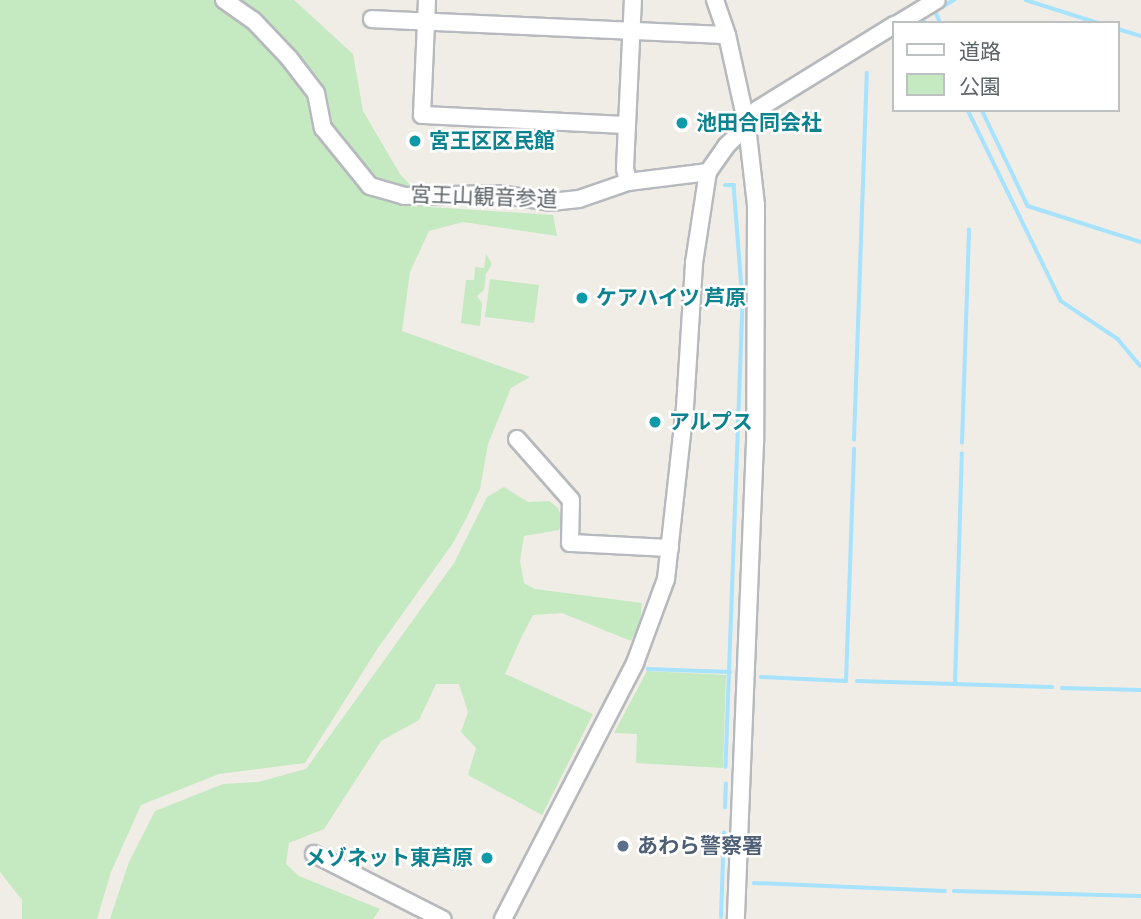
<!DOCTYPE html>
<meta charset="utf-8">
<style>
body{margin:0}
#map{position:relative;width:1141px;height:919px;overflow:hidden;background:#f0ede6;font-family:"Fira Sans Condensed","Noto Sans JP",sans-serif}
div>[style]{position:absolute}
.green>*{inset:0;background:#c5e9c1}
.stream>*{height:3.5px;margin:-1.75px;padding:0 1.75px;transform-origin:1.75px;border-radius:1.75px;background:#a7e2ff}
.roads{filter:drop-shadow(2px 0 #b6b9bd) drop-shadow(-2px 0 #b6b9bd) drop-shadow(0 2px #b6b9bd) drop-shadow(0 -2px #b6b9bd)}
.minor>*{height:16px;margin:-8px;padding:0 8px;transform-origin:8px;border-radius:8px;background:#fff}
.dots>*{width:19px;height:19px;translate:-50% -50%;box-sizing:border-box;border:4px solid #fff;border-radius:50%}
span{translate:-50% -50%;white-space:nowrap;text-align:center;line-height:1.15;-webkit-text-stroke:5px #fff;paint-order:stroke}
.culture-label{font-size:21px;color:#0d838f;font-weight:700}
.left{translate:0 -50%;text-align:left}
.right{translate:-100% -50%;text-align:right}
.street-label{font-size:21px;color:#5d6367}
.service-label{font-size:21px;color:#4e5e75;font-weight:700}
.legend{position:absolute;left:892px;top:21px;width:228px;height:91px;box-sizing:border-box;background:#fff;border:2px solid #bec1c2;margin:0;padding:9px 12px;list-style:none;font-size:21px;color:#5d6367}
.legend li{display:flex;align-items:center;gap:14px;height:35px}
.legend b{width:35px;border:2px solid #bec1c2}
</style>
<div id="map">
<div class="green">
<div style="clip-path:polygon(0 0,294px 0,353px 54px,363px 111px,400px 174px,430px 207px,553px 215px,557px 236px,463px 222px,429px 231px,410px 272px,402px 331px,530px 377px,511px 388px,488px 444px,480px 489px,466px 519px,453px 543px,378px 648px,305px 763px,219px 774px,141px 805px,111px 872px,97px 919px,22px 919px,22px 900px,0 872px)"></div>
<div style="clip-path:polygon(486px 254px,492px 264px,486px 274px,484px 290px,477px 296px,482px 303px,480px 326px,461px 323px,466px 280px,474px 280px,475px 267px,484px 268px)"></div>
<div style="clip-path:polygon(490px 279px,539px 285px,534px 323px,485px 317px)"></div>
<div style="clip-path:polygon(504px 487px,528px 502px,549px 501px,558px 508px,562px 519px,559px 530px,524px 536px,520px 561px,524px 583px,535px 589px,642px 603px,640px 622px,631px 641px,562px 613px,533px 615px,522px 636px,505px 674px,593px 714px,542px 815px,468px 775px,476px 748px,461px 732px,468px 712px,459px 684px,436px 684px,419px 720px,381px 741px,324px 829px,289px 843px,286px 864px,299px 876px,380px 909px,373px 919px,110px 919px,129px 862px,155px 811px,223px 784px,258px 782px,306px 769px,454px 563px,487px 497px)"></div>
<div style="clip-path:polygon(647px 671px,726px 675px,723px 768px,636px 763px,637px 734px,614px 733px)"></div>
</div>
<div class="stream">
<div style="left:1026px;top:0;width:76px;rotate:17.7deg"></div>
<div style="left:924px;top:21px;width:2px;rotate:63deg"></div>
<div style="left:940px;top:23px;width:13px;rotate:-113deg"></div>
<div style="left:935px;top:11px;width:22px;rotate:-30deg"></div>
<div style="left:1118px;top:29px;width:24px;rotate:17deg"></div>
<div style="left:968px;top:110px;width:212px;rotate:64deg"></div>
<div style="left:1061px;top:301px;width:69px;rotate:33.7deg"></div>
<div style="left:1118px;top:339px;width:35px;rotate:50deg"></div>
<div style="left:982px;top:110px;width:106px;rotate:64.4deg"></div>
<div style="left:1028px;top:206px;width:119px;rotate:17.7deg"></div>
<div style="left:725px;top:185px;width:9px"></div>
<div style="left:734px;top:185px;width:118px;rotate:85.6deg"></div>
<div style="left:743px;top:303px;width:464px;rotate:92.1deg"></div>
<div style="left:854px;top:440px;width:367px;rotate:-88deg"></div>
<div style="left:962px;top:443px;width:213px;rotate:-88.1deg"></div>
<div style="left:648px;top:669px;width:82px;rotate:2.1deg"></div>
<div style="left:761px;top:677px;width:85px;rotate:2.7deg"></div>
<div style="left:846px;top:681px;width:232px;rotate:-88deg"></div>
<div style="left:857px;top:681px;width:98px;rotate:1.8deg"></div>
<div style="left:955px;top:684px;width:230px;rotate:-88.3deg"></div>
<div style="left:955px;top:684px;width:97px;rotate:1.8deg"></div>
<div style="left:1062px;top:688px;width:79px;rotate:1.5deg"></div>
<div style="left:725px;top:808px;width:24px;rotate:-88deg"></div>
<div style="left:754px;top:883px;width:191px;rotate:2.4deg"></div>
<div style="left:954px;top:891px;width:187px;rotate:1.5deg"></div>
<div style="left:721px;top:917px;width:84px;rotate:-88deg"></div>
</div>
<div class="roads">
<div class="minor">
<div style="left:224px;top:0;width:35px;rotate:35deg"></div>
<div style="left:253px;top:20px;width:52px;rotate:46.5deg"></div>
<div style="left:289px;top:58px;width:44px;rotate:52.4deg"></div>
<div style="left:316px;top:93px;width:36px;rotate:79deg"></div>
<div style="left:323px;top:128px;width:75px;rotate:51deg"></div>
<div style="left:370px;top:186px;width:35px;rotate:16deg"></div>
<div style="left:404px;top:196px;width:95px;rotate:-1.2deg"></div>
<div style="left:499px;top:194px;width:53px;rotate:8.7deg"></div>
<div style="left:551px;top:202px;width:28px;rotate:-6deg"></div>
<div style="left:579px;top:199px;width:52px;rotate:-19.1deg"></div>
<div style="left:628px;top:182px;width:81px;rotate:-7.1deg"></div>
<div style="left:427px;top:0;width:115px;rotate:92.5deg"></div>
<div style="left:422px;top:115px;width:205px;rotate:2.8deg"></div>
<div style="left:715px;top:0;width:37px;rotate:71deg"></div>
<div style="left:727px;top:35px;width:93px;rotate:77.6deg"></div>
<div style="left:747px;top:126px;width:80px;rotate:83.5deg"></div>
<div style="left:756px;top:205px;width:237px;rotate:90.2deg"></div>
<div style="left:755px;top:442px;width:477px;rotate:92.3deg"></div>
<div style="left:372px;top:19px;width:355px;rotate:2.6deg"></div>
<div style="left:899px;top:23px;width:44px;rotate:-31.2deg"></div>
<div style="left:628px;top:182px;width:14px;rotate:-102deg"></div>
<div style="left:625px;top:168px;width:168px;rotate:-87.3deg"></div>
<div style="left:517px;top:439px;width:81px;rotate:48.5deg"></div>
<div style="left:571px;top:500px;width:43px;rotate:91.3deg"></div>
<div style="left:570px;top:543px;width:100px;rotate:2.9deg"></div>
<div style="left:314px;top:854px;width:144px;rotate:26.9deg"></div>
<div style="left:503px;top:919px;width:288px;rotate:-62.7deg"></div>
<div style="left:635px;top:663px;width:90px;rotate:-69.7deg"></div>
<div style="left:666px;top:579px;width:173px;rotate:-83.7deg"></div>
<div style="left:685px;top:407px;width:144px;rotate:-86.4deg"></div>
<div style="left:694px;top:263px;width:92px;rotate:-81.3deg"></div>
<div style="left:708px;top:172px;width:32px;rotate:-55deg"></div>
<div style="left:726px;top:146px;width:29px;rotate:-44deg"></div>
<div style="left:747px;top:126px;width:20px;rotate:-57deg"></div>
<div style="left:758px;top:109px;width:160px;rotate:-31.7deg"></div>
</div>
</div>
<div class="dots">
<div style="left:682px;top:123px;background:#0f9aa8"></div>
<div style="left:415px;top:141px;background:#0f9aa8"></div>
<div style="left:582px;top:298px;background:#0f9aa8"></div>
<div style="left:655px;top:422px;background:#0f9aa8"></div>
<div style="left:623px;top:846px;background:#5c6f8a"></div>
<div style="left:487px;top:858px;background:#0f9aa8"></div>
</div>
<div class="culture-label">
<span class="left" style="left:696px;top:123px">池田合同会社</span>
<span class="left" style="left:429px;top:141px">宮王区区民館</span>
<span class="left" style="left:596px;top:298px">ケアハイツ 芦原</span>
<span class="left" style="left:669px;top:422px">アルプス</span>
<span class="right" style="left:473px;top:858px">メゾネット東芦原</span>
</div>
<div class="street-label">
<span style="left:484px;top:197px;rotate:2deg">宮王山観音参道</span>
</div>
<div class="service-label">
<span class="left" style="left:637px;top:846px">あわら警察署</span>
</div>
<ul class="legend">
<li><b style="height:9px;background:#fff"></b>道路</li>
<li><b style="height:19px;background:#c5e9c1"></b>公園</li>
</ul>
</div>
